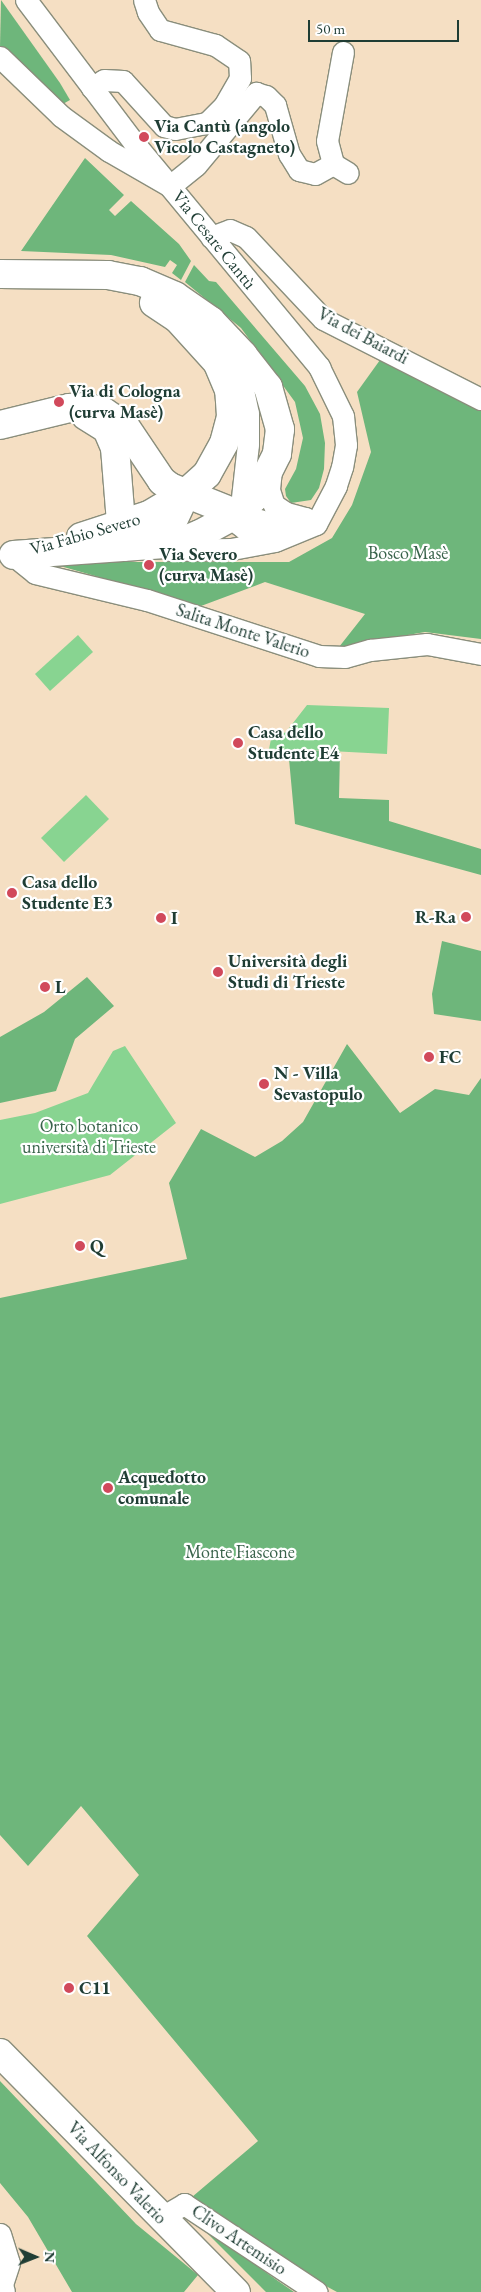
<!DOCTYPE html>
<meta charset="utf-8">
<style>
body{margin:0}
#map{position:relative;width:481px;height:2292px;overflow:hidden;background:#f5dfc3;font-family:"EB Garamond",serif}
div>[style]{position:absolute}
.green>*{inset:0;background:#88d491}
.forest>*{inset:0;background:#6eb67b}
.roads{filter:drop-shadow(1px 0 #8a8e7c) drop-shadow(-1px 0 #8a8e7c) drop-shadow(0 1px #8a8e7c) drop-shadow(0 -1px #8a8e7c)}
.minor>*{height:21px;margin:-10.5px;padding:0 10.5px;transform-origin:10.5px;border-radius:10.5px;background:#fff}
.secondary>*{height:28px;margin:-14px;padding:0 14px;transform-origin:14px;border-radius:14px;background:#fff}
.primary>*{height:28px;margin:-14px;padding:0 14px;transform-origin:14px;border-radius:14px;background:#fff}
.dots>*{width:14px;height:14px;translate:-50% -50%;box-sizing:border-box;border:2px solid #fff;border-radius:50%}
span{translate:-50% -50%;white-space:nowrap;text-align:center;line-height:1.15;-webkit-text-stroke:4.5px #fff;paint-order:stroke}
.poi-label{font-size:18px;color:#1f3d34;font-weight:700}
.left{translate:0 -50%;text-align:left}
.right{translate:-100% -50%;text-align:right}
.street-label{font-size:18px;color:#1f3d34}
.park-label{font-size:18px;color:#39634b}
.north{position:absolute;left:10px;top:2232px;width:50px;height:50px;-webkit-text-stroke:4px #fff;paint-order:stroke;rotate:91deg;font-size:14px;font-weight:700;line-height:20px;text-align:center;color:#1f3d34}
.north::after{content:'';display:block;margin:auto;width:18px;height:22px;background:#1f3d34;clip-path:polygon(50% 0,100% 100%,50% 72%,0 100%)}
.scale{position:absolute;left:308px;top:20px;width:151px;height:22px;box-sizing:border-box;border:2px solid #1f3d34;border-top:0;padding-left:6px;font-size:15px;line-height:18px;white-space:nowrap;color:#1f3d34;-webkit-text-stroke:4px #fff;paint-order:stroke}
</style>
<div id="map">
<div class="green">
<div style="clip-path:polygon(78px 635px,93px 652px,50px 691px,35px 674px)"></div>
<div style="clip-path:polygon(307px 705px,389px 708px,387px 754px,292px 749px,289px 759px,268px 754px,271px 739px,286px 732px)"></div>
<div style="clip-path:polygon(86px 795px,109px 819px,64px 862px,41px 838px)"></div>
<div style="clip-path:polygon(125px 1046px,176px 1123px,110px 1175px,0 1204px,0 1120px,35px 1113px,88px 1093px,113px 1051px)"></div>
</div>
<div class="forest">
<div style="clip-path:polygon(1px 0,60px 83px,70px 100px,61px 105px,0 47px)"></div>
<div style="clip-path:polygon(85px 158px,124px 195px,109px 210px,115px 216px,131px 201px,179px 244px,191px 261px,181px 280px,172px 273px,177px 265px,170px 260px,165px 267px,111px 255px,21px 251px)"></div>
<div style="clip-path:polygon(194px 265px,209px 281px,216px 282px,305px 386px,320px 414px,325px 443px,324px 469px,319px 488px,311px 500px,291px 503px,286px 496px,285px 489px,296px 469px,303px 438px,295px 402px,241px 328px,185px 282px)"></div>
<div style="clip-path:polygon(380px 360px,481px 411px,481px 639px,425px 632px,339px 647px,365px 614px,265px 582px,201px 606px,46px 562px,289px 562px,332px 538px,352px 505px,371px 452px,357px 392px)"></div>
<div style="clip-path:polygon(291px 749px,340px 752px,339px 798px,389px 800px,389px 821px,481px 849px,481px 875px,295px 824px,289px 759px)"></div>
<div style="clip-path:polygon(442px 941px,481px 951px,481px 1021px,434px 1014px,432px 994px)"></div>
<div style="clip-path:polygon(87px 977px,114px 1006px,75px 1039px,56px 1091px,0 1103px,0 1037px,44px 1012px)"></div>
<div style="clip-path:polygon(347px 1044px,400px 1113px,435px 1089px,469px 1095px,481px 1078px,481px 2292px,337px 2292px,302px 2273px,192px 2197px,258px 2141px,87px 1936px,139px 1875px,81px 1806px,28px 1866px,0 1835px,0 1298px,187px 1259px,169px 1183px,201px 1129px,255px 1157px,282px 1141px,303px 1122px)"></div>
<div style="clip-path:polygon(0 2081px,136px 2224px,198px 2275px,184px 2292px,72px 2292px,28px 2217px,0 2183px)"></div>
<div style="clip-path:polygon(195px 2221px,278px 2281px,294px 2292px,266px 2292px)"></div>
</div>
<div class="roads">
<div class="minor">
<div style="left:26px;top:0;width:179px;rotate:52.9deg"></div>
<div style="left:134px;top:143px;width:291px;rotate:50.4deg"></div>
<div style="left:319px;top:367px;width:55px;rotate:63.9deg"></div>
<div style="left:343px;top:416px;width:29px;rotate:84deg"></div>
<div style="left:346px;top:445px;width:22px;rotate:100deg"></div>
<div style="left:342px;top:467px;width:20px;rotate:108deg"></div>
<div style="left:336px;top:486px;width:43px;rotate:117.8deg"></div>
<div style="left:316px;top:524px;width:44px;rotate:157.5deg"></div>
<div style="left:275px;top:541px;width:45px;rotate:169.7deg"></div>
<div style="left:231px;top:549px;width:62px;rotate:179.1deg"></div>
<div style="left:343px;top:52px;width:90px;rotate:100.2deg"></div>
<div style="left:327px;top:141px;width:24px;rotate:75deg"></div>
<div style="left:333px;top:164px;width:17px;rotate:31deg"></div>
<div style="left:0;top:57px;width:85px;rotate:44deg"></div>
<div style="left:61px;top:116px;width:59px;rotate:36.1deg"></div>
<div style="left:109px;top:151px;width:70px;rotate:29.8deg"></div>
<div style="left:170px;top:186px;width:33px;rotate:-39deg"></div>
<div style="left:196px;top:165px;width:94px;rotate:-50.2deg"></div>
<div style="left:256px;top:93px;width:10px;rotate:17deg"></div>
<div style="left:266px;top:96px;width:13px;rotate:45deg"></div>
<div style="left:275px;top:105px;width:51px;rotate:74.1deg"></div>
<div style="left:289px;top:154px;width:19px;rotate:58deg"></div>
<div style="left:299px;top:170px;width:16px;rotate:14deg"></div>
<div style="left:315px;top:174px;width:21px;rotate:-29deg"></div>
<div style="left:92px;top:88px;width:14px;rotate:-34deg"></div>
<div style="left:104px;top:80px;width:19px;rotate:3deg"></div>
<div style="left:123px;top:81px;width:61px;rotate:47.7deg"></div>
<div style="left:164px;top:126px;width:11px;rotate:15deg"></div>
<div style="left:175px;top:129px;width:33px;rotate:-11deg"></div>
<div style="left:207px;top:123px;width:24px;rotate:-45deg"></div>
<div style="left:224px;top:106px;width:32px;rotate:-60deg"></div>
<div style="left:240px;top:78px;width:17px;rotate:-93deg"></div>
<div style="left:239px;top:61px;width:29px;rotate:-146deg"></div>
<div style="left:215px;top:45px;width:57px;rotate:-164.7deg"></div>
<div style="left:160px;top:30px;width:22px;rotate:-124deg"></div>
<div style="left:148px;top:12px;width:13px;rotate:-108deg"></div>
<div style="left:211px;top:237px;width:20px;rotate:-20deg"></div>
<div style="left:230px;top:230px;width:17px;rotate:24deg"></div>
<div style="left:246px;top:237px;width:112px;rotate:46.8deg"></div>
<div style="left:323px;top:319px;width:177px;rotate:26.9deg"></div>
<div style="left:228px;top:365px;width:29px;rotate:59deg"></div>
<div style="left:243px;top:390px;width:24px;rotate:78deg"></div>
<div style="left:248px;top:413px;width:31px;rotate:90deg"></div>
<div style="left:248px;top:444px;width:81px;rotate:96.4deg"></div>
<div style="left:239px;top:524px;width:20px;rotate:41deg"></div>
<div style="left:254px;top:537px;width:17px;rotate:10deg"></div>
<div style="left:271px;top:470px;width:20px;rotate:96deg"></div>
<div style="left:269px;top:490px;width:16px;rotate:72deg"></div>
<div style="left:274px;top:505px;width:14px;rotate:34deg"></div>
<div style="left:286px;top:513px;width:20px;rotate:15deg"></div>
<div style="left:237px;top:514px;width:38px;rotate:15deg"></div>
<div style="left:274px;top:524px;width:32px;rotate:-11deg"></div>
<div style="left:13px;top:555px;width:28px;rotate:39deg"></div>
<div style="left:35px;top:573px;width:115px;rotate:13.6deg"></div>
<div style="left:147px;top:600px;width:181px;rotate:18deg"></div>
<div style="left:319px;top:656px;width:26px;rotate:2deg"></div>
<div style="left:345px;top:657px;width:26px;rotate:-16deg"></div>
<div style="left:370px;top:650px;width:57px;rotate:-6deg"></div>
<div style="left:427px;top:644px;width:55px;rotate:10.5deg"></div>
<div style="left:160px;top:2218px;width:28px;rotate:-30deg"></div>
<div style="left:184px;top:2204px;width:159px;rotate:33.5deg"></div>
<div style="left:0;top:2234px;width:30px;rotate:73deg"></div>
<div style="left:9px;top:2263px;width:23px;rotate:108deg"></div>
<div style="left:2px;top:2285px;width:7px;rotate:74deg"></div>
</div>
<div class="secondary">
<div style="left:86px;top:416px;width:25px;rotate:32deg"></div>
<div style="left:107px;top:429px;width:21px;rotate:67deg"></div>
<div style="left:115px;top:448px;width:99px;rotate:85.4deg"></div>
<div style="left:123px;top:547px;width:41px;rotate:-21.5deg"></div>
<div style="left:161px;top:532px;width:14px;rotate:-39deg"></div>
<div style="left:172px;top:523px;width:33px;rotate:-65deg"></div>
<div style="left:0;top:425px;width:71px;rotate:-13.8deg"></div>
<div style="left:69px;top:408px;width:16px;rotate:-4deg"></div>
<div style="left:85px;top:407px;width:20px;rotate:15deg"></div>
<div style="left:104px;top:412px;width:25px;rotate:34deg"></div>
<div style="left:125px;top:426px;width:66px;rotate:56.1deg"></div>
<div style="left:162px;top:481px;width:10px;rotate:37deg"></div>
<div style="left:170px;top:487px;width:72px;rotate:21.9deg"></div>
</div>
<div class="primary">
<div style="left:0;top:274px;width:108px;rotate:0.5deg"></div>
<div style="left:108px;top:275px;width:33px;rotate:11deg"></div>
<div style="left:140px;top:281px;width:38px;rotate:23deg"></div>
<div style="left:175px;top:296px;width:44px;rotate:34.8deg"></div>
<div style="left:211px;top:321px;width:47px;rotate:46.7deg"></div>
<div style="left:243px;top:355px;width:41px;rotate:52deg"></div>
<div style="left:268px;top:387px;width:44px;rotate:74.1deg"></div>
<div style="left:280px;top:429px;width:25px;rotate:97deg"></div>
<div style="left:277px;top:454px;width:47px;rotate:116.6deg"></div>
<div style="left:256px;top:496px;width:26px;rotate:137deg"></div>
<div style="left:237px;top:514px;width:42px;rotate:151.6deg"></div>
<div style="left:200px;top:534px;width:23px;rotate:157deg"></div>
<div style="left:179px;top:543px;width:166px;rotate:175.9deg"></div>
<div style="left:81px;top:537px;width:71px;rotate:-17.9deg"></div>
<div style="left:149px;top:515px;width:43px;rotate:-30.7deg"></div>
<div style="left:186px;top:493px;width:28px;rotate:-42deg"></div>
<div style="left:207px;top:474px;width:35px;rotate:-61deg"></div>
<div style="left:224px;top:443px;width:28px;rotate:-75deg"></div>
<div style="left:231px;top:416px;width:26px;rotate:-94deg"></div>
<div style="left:229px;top:390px;width:30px;rotate:-113deg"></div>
<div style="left:217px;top:362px;width:58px;rotate:-132.2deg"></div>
<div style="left:178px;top:319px;width:29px;rotate:-146deg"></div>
<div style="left:0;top:2053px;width:336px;rotate:45.4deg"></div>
</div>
</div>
<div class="dots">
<div style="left:144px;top:137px;background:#d1495b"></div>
<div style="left:59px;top:402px;background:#d1495b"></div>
<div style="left:149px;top:565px;background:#d1495b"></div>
<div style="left:238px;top:743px;background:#d1495b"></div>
<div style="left:12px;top:893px;background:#d1495b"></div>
<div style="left:466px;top:917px;background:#d1495b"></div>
<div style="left:161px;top:918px;background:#d1495b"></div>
<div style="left:218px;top:972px;background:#d1495b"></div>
<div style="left:45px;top:987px;background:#d1495b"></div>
<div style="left:429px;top:1057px;background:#d1495b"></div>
<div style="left:264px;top:1084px;background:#d1495b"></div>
<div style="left:80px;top:1246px;background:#d1495b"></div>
<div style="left:108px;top:1488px;background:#d1495b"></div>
<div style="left:69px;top:1988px;background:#d1495b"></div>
</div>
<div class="poi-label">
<span class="left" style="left:154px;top:137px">Via Cantù (angolo<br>Vicolo Castagneto)</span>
<span class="left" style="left:69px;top:402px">Via di Cologna<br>(curva Masè)</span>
<span class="left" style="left:159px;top:565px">Via Severo<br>(curva Masè)</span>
<span class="left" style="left:248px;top:743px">Casa dello<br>Studente E4</span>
<span class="left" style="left:22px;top:893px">Casa dello<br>Studente E3</span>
<span class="right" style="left:456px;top:917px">R-Ra</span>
<span class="left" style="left:171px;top:918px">I</span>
<span class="left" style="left:228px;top:972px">Università degli<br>Studi di Trieste</span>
<span class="left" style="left:55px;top:987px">L</span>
<span class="left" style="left:439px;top:1057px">FC</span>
<span class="left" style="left:274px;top:1084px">N - Villa<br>Sevastopulo</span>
<span class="left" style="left:90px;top:1246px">Q</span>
<span class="left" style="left:118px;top:1488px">Acquedotto<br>comunale</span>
<span class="left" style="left:79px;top:1988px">C11</span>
</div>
<div class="street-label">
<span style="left:214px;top:240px;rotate:51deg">Via Cesare Cantù</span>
<span style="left:363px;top:336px;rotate:28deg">Via dei Baiardi</span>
<span style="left:85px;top:534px;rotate:-16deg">Via Fabio Severo</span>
<span style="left:243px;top:631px;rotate:18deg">Salita Monte Valerio</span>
<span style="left:117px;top:2173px;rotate:46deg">Via Alfonso Valerio</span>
<span style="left:239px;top:2240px;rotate:34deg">Clivo Artemisio</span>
</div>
<div class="park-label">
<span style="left:408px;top:553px">Bosco Masè</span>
<span style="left:89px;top:1137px">Orto botanico<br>università di Trieste</span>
<span style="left:240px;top:1552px">Monte Fiascone</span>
</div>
<div class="north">N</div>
<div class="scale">50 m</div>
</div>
